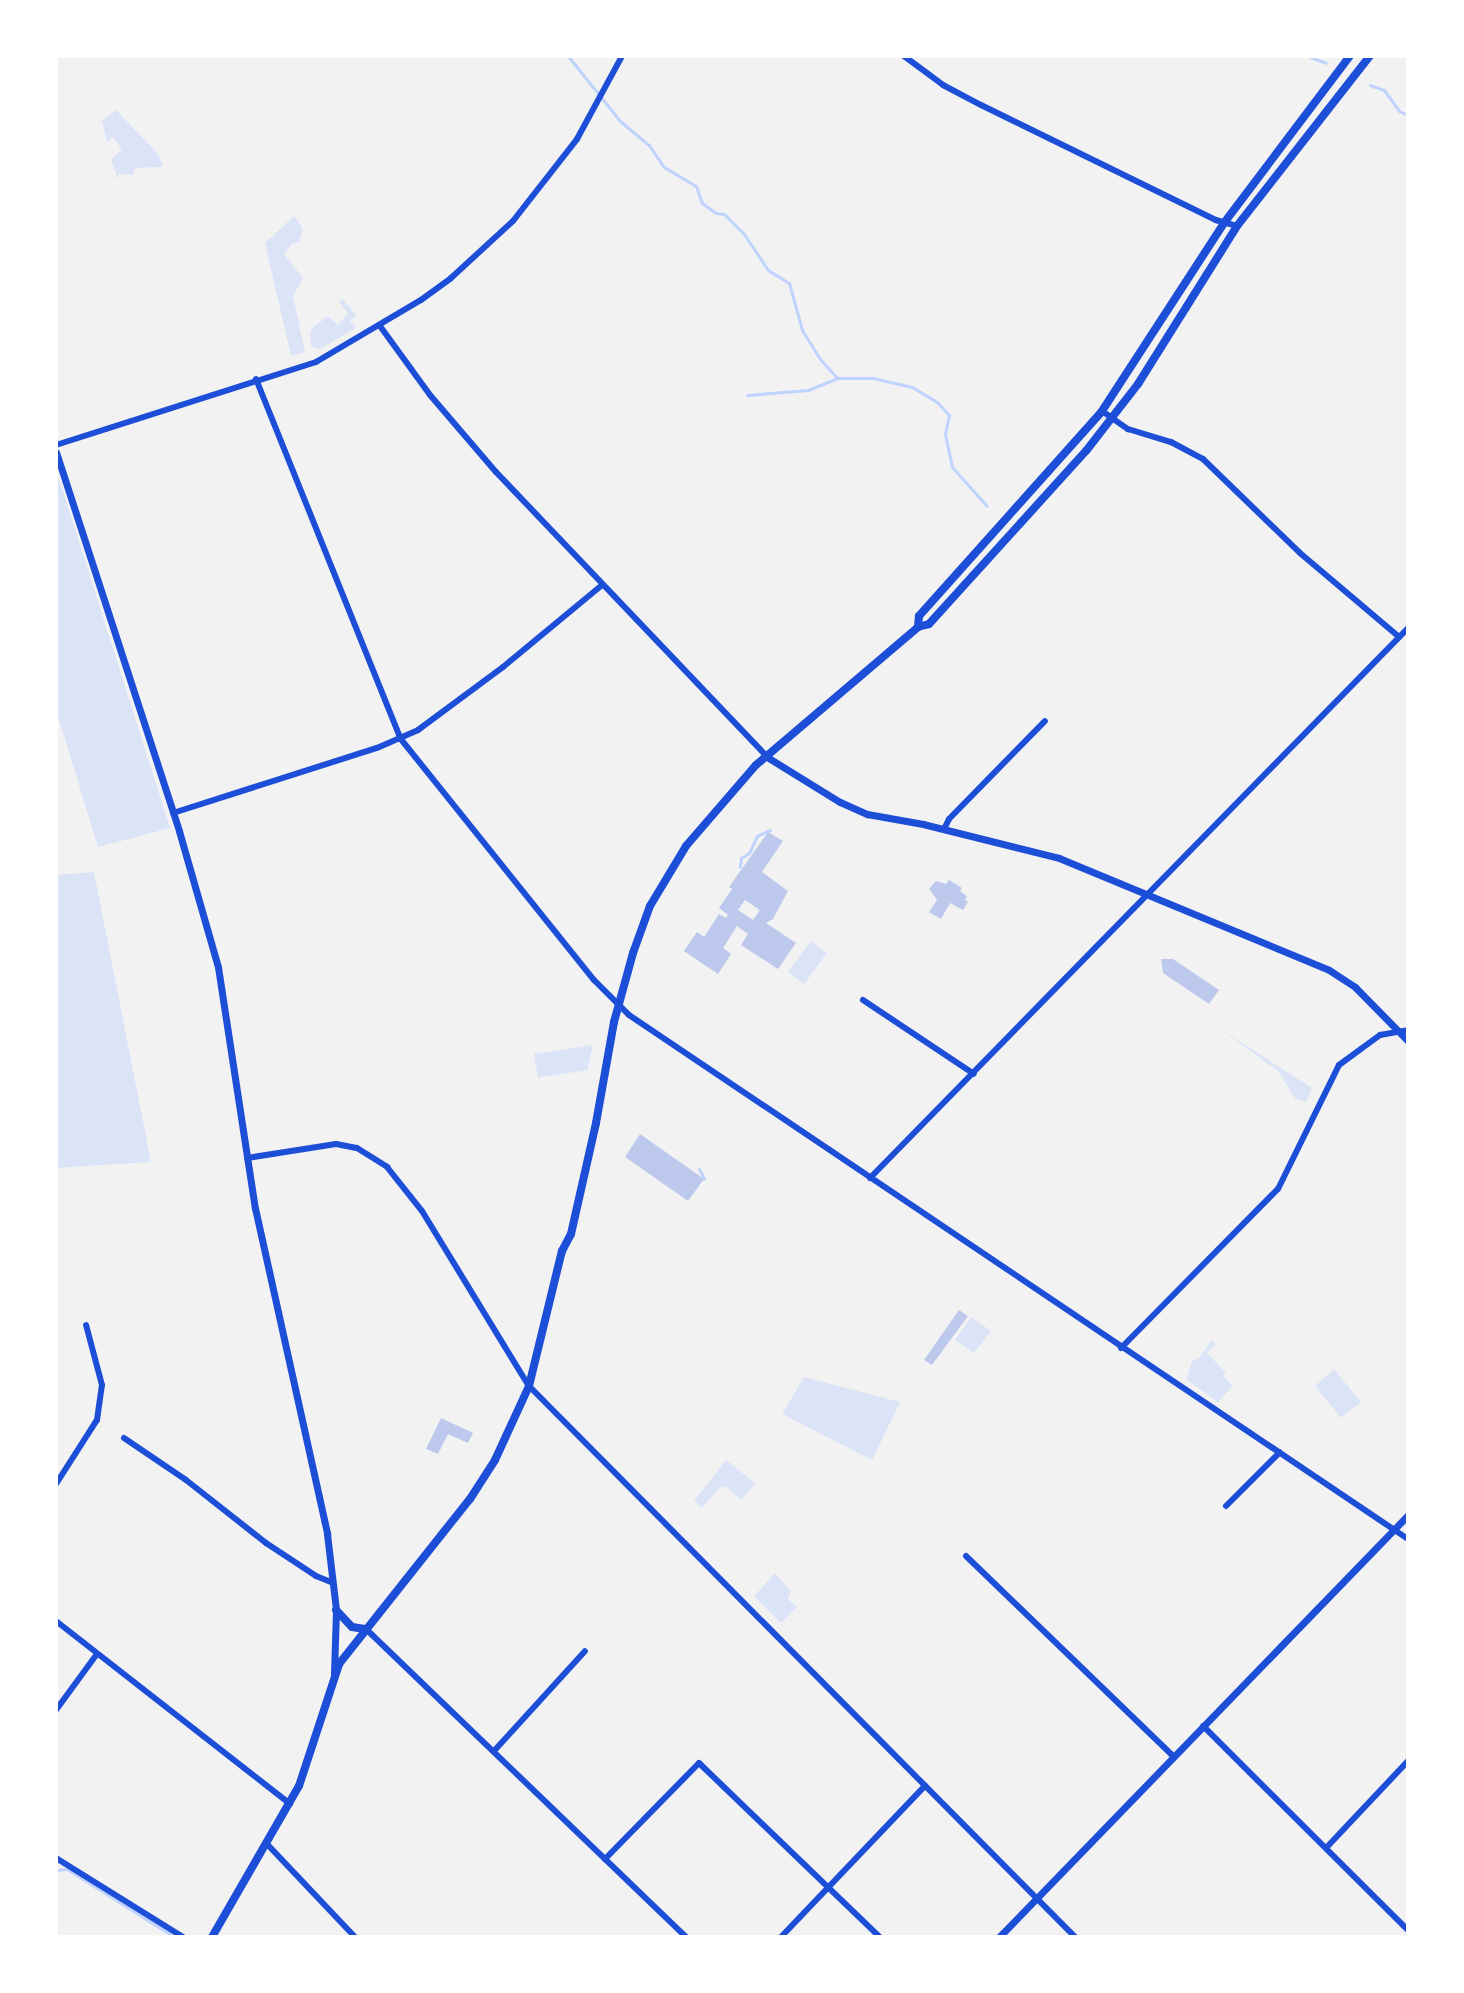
<!DOCTYPE html>
<style>
body{margin:0}
#map{position:relative;width:1464px;height:1993px;overflow:hidden;background:#f2f2f2;font-family:"PT Serif",serif}
div>[style]{position:absolute}
.green>*{inset:0;background:#dbe4f7}
.stream>*{height:3px;margin:-1.5px;padding:0 1.5px;transform-origin:1.5px;border-radius:1.5px;background:#bfd3fe}
.building>*{inset:0;background:#bdc9ec}
.minor>*{height:6px;margin:-3px;padding:0 3px;transform-origin:3px;border-radius:3px;background:#1d4ed8}
.tertiary>*{height:7px;margin:-3.5px;padding:0 3.5px;transform-origin:3.5px;border-radius:3.5px;background:#1d4ed8}
.secondary>*{height:8px;margin:-4px;padding:0 4px;transform-origin:4px;border-radius:4px;background:#1d4ed8}
span{translate:-50% -50%;white-space:nowrap;text-align:center;line-height:1.15;-webkit-text-stroke:7px #fff;paint-order:stroke}
.frame{position:absolute;inset:0;border:58px solid #fff;pointer-events:none}
</style>
<div id="map">
<div class="green">
<div style="clip-path:polygon(116px 110px,158px 154px,163px 164px,161px 167px,135px 168px,133px 175px,119px 174px,118px 180px,111px 159px,122px 150px,113px 137px,107px 142px,102px 120px)"></div>
<div style="clip-path:polygon(294px 216px,303px 229px,299px 242px,292px 244px,284px 254px,303px 278px,293px 296px,305px 352px,291px 356px,265px 243px)"></div>
<div style="clip-path:polygon(343px 299px,356px 315px,350px 321px,356px 328px,320px 349px,312px 347px,310px 336px,312px 328px,328px 316px,338px 325px,348px 313px,339px 302px)"></div>
<div style="clip-path:polygon(56px 469px,170px 828px,98px 847px,56px 710px)"></div>
<div style="clip-path:polygon(94px 872px,151px 1162px,56px 1168px,56px 875px)"></div>
<div style="clip-path:polygon(811px 941px,827px 953px,804px 984px,788px 972px)"></div>
<div style="clip-path:polygon(1219px 1028px,1312px 1088px,1306px 1102px,1295px 1098px,1278px 1071px)"></div>
<div style="clip-path:polygon(593px 1045px,587px 1070px,538px 1078px,534px 1054px)"></div>
<div style="clip-path:polygon(971px 1317px,991px 1331px,974px 1353px,955px 1340px)"></div>
<div style="clip-path:polygon(1212px 1340px,1216px 1344px,1207px 1353px,1226px 1373px,1223px 1376px,1233px 1386px,1218px 1402px,1187px 1380px,1192px 1361px,1199px 1358px)"></div>
<div style="clip-path:polygon(1334px 1369px,1361px 1402px,1341px 1418px,1315px 1386px)"></div>
<div style="clip-path:polygon(804px 1377px,900px 1402px,872px 1460px,782px 1414px)"></div>
<div style="clip-path:polygon(726px 1460px,755px 1483px,741px 1500px,726px 1486px,719px 1488px,702px 1508px,694px 1501px)"></div>
<div style="clip-path:polygon(775px 1573px,791px 1591px,788px 1599px,797px 1607px,781px 1623px,754px 1596px)"></div>
</div>
<div class="stream">
<div style="left:568px;top:56px;width:83px;rotate:51.3deg"></div>
<div style="left:620px;top:121px;width:38px;rotate:40deg"></div>
<div style="left:649px;top:145px;width:27px;rotate:56deg"></div>
<div style="left:664px;top:167px;width:37px;rotate:31deg"></div>
<div style="left:696px;top:186px;width:18px;rotate:71deg"></div>
<div style="left:702px;top:203px;width:17px;rotate:36deg"></div>
<div style="left:716px;top:213px;width:8px;rotate:7deg"></div>
<div style="left:724px;top:214px;width:28px;rotate:45deg"></div>
<div style="left:744px;top:234px;width:43px;rotate:56.3deg"></div>
<div style="left:768px;top:270px;width:25px;rotate:32deg"></div>
<div style="left:789px;top:283px;width:49px;rotate:74.5deg"></div>
<div style="left:802px;top:330px;width:34px;rotate:58deg"></div>
<div style="left:820px;top:359px;width:25px;rotate:48deg"></div>
<div style="left:1308px;top:56px;width:19px;rotate:21deg"></div>
<div style="left:1370px;top:85px;width:15px;rotate:20deg"></div>
<div style="left:1384px;top:90px;width:26px;rotate:54deg"></div>
<div style="left:1399px;top:111px;width:10px;rotate:24deg"></div>
<div style="left:747px;top:395px;width:61px;rotate:-4.7deg"></div>
<div style="left:808px;top:390px;width:31px;rotate:-22deg"></div>
<div style="left:837px;top:378px;width:36px"></div>
<div style="left:873px;top:378px;width:40px;rotate:13deg"></div>
<div style="left:912px;top:387px;width:29px;rotate:31deg"></div>
<div style="left:937px;top:402px;width:18px;rotate:47deg"></div>
<div style="left:949px;top:415px;width:19px;rotate:102deg"></div>
<div style="left:945px;top:434px;width:34px;rotate:78deg"></div>
<div style="left:952px;top:467px;width:52px;rotate:48.1deg"></div>
<div style="left:740px;top:867px;width:9px;rotate:-84deg"></div>
<div style="left:741px;top:858px;width:9px;rotate:-32deg"></div>
<div style="left:749px;top:853px;width:19px;rotate:-65deg"></div>
<div style="left:757px;top:836px;width:14px;rotate:-25deg"></div>
<div style="left:699px;top:1169px;width:11px;rotate:63deg"></div>
<div style="left:56px;top:1870px;width:11px;rotate:-5deg"></div>
<div style="left:67px;top:1869px;width:127px;rotate:32.4deg"></div>
</div>
<div class="building">
<div style="clip-path:polygon(evenodd,768px 832px,783px 841px,762px 872px,788px 891px,773px 919px,766px 923px,796px 943px,778px 969px,741px 945px,748px 934px,737px 926px,723px 948px,731px 954px,718px 974px,684px 951px,697px 932px,704px 937px,719px 914px,726px 918px,728px 915px,719px 908px,732px 889px,729px 887px,768px 832px,745px 900px,760px 910px,753px 920px,738px 910px,745px 900px)"></div>
<div style="clip-path:polygon(949px 880px,962px 888px,960px 891px,967px 896px,965px 900px,968px 902px,963px 910px,950px 903px,941px 919px,929px 912px,937px 900px,929px 889px,936px 881px,946px 884px)"></div>
<div style="clip-path:polygon(1161px 959px,1173px 959px,1219px 990px,1209px 1004px,1163px 973px)"></div>
<div style="clip-path:polygon(640px 1134px,704px 1179px,688px 1201px,625px 1157px)"></div>
<div style="clip-path:polygon(959px 1310px,968px 1316px,932px 1365px,924px 1360px)"></div>
<div style="clip-path:polygon(441px 1418px,473px 1433px,468px 1443px,448px 1434px,438px 1454px,426px 1449px)"></div>
</div>
<div class="minor">
<div style="left:904px;top:56px;width:49px;rotate:36.6deg"></div>
<div style="left:943px;top:85px;width:43px;rotate:27.8deg"></div>
<div style="left:981px;top:105px;width:262px;rotate:26.1deg"></div>
<div style="left:1216px;top:220px;width:22px;rotate:16deg"></div>
<div style="left:380px;top:326px;width:85px;rotate:54.1deg"></div>
<div style="left:430px;top:395px;width:101px;rotate:49.4deg"></div>
<div style="left:496px;top:472px;width:393px;rotate:46.4deg"></div>
<div style="left:256px;top:379px;width:387px;rotate:68.1deg"></div>
<div style="left:400px;top:738px;width:310px;rotate:51.3deg"></div>
<div style="left:594px;top:980px;width:49px;rotate:45deg"></div>
<div style="left:629px;top:1015px;width:939px;rotate:33.93deg"></div>
<div style="left:1102px;top:411px;width:32px;rotate:35deg"></div>
<div style="left:1128px;top:429px;width:45px;rotate:16.8deg"></div>
<div style="left:1171px;top:442px;width:36px;rotate:28deg"></div>
<div style="left:1203px;top:459px;width:135px;rotate:44.1deg"></div>
<div style="left:1300px;top:553px;width:130px;rotate:40.3deg"></div>
<div style="left:56px;top:445px;width:273px;rotate:-17.7deg"></div>
<div style="left:316px;top:362px;width:122px;rotate:-30.6deg"></div>
<div style="left:421px;top:300px;width:37px;rotate:-36deg"></div>
<div style="left:451px;top:278px;width:84px;rotate:-42.6deg"></div>
<div style="left:513px;top:221px;width:104px;rotate:-52deg"></div>
<div style="left:577px;top:139px;width:94px;rotate:-61.5deg"></div>
<div style="left:173px;top:813px;width:214px;rotate:-17.7deg"></div>
<div style="left:377px;top:748px;width:45px;rotate:-23.7deg"></div>
<div style="left:418px;top:730px;width:106px;rotate:-36.5deg"></div>
<div style="left:503px;top:667px;width:127px;rotate:-39.6deg"></div>
<div style="left:944px;top:829px;width:11px;rotate:-63deg"></div>
<div style="left:949px;top:819px;width:137px;rotate:-45.6deg"></div>
<div style="left:863px;top:1000px;width:133px;rotate:33.7deg"></div>
<div style="left:247px;top:1158px;width:90px;rotate:-8.9deg"></div>
<div style="left:336px;top:1144px;width:21px;rotate:11deg"></div>
<div style="left:357px;top:1148px;width:36px;rotate:32deg"></div>
<div style="left:387px;top:1167px;width:56px;rotate:51.5deg"></div>
<div style="left:422px;top:1211px;width:205px;rotate:58.6deg"></div>
<div style="left:529px;top:1386px;width:776px;rotate:45.26deg"></div>
<div style="left:870px;top:1178px;width:769px;rotate:-45.63deg"></div>
<div style="left:1121px;top:1348px;width:223px;rotate:-45.4deg"></div>
<div style="left:1278px;top:1189px;width:138px;rotate:-63.8deg"></div>
<div style="left:1339px;top:1065px;width:51px;rotate:-36.2deg"></div>
<div style="left:1380px;top:1035px;width:28px;rotate:-10deg"></div>
<div style="left:124px;top:1438px;width:75px;rotate:34.1deg"></div>
<div style="left:186px;top:1480px;width:102px;rotate:38.2deg"></div>
<div style="left:266px;top:1543px;width:60px;rotate:33.4deg"></div>
<div style="left:316px;top:1576px;width:18px;rotate:22deg"></div>
<div style="left:56px;top:1484px;width:76px;rotate:-57.4deg"></div>
<div style="left:97px;top:1420px;width:35px;rotate:-82deg"></div>
<div style="left:102px;top:1385px;width:62px;rotate:-104.9deg"></div>
<div style="left:1226px;top:1506px;width:76px;rotate:-45deg"></div>
<div style="left:966px;top:1556px;width:289px;rotate:44deg"></div>
<div style="left:56px;top:1621px;width:297px;rotate:38deg"></div>
<div style="left:366px;top:1629px;width:444px;rotate:43.9deg"></div>
<div style="left:56px;top:1710px;width:69px;rotate:-53.8deg"></div>
<div style="left:1203px;top:1726px;width:289px;rotate:44.9deg"></div>
<div style="left:494px;top:1751px;width:135px;rotate:-47.7deg"></div>
<div style="left:267px;top:1844px;width:128px;rotate:46.6deg"></div>
<div style="left:1326px;top:1848px;width:120px;rotate:-46.7deg"></div>
<div style="left:56px;top:1858px;width:150px;rotate:31.9deg"></div>
<div style="left:605px;top:1859px;width:134px;rotate:-45.6deg"></div>
<div style="left:699px;top:1763px;width:251px;rotate:43.9deg"></div>
<div style="left:781px;top:1937px;width:209px;rotate:-46.4deg"></div>
</div>
<div class="tertiary">
<div style="left:56px;top:452px;width:398px;rotate:72deg"></div>
<div style="left:179px;top:831px;width:141px;rotate:74deg"></div>
<div style="left:218px;top:967px;width:244px;rotate:81.3deg"></div>
<div style="left:255px;top:1208px;width:334px;rotate:77.5deg"></div>
<div style="left:327px;top:1534px;width:77px;rotate:83.2deg"></div>
<div style="left:336px;top:1610px;width:64px;rotate:91.8deg"></div>
<div style="left:767px;top:757px;width:86px;rotate:31.7deg"></div>
<div style="left:840px;top:802px;width:30px;rotate:24deg"></div>
<div style="left:867px;top:814px;width:57px;rotate:10.1deg"></div>
<div style="left:923px;top:824px;width:140px;rotate:14deg"></div>
<div style="left:1059px;top:858px;width:292px;rotate:22.5deg"></div>
<div style="left:1329px;top:970px;width:31px;rotate:33deg"></div>
<div style="left:1355px;top:987px;width:76px;rotate:45.5deg"></div>
<div style="left:999px;top:1937px;width:588px;rotate:-45.9deg"></div>
</div>
<div class="secondary">
<div style="left:918px;top:627px;width:11px;rotate:-85deg"></div>
<div style="left:919px;top:616px;width:275px;rotate:-48.2deg"></div>
<div style="left:1102px;top:411px;width:224px;rotate:-57deg"></div>
<div style="left:1224px;top:223px;width:209px;rotate:-53deg"></div>
<div style="left:336px;top:1610px;width:23px;rotate:47deg"></div>
<div style="left:352px;top:1627px;width:13px;rotate:9deg"></div>
<div style="left:212px;top:1937px;width:174px;rotate:-60.1deg"></div>
<div style="left:299px;top:1786px;width:128px;rotate:-71.8deg"></div>
<div style="left:339px;top:1664px;width:211px;rotate:-51.6deg"></div>
<div style="left:470px;top:1499px;width:46px;rotate:-57.3deg"></div>
<div style="left:495px;top:1460px;width:81px;rotate:-65.3deg"></div>
<div style="left:529px;top:1386px;width:139px;rotate:-76.3deg"></div>
<div style="left:562px;top:1251px;width:19px;rotate:-62deg"></div>
<div style="left:571px;top:1234px;width:114px;rotate:-77.3deg"></div>
<div style="left:596px;top:1123px;width:103px;rotate:-79.9deg"></div>
<div style="left:614px;top:1022px;width:72px;rotate:-74.6deg"></div>
<div style="left:633px;top:953px;width:50px;rotate:-70.1deg"></div>
<div style="left:650px;top:906px;width:70px;rotate:-59deg"></div>
<div style="left:686px;top:846px;width:107px;rotate:-49.2deg"></div>
<div style="left:756px;top:765px;width:213px;rotate:-40.4deg"></div>
<div style="left:918px;top:627px;width:11px;rotate:-15deg"></div>
<div style="left:929px;top:624px;width:234px;rotate:-47.8deg"></div>
<div style="left:1086px;top:451px;width:85px;rotate:-52.2deg"></div>
<div style="left:1138px;top:384px;width:186px;rotate:-57.9deg"></div>
<div style="left:1237px;top:226px;width:216px;rotate:-52deg"></div>
</div>
<div class="frame"></div>
</div>
